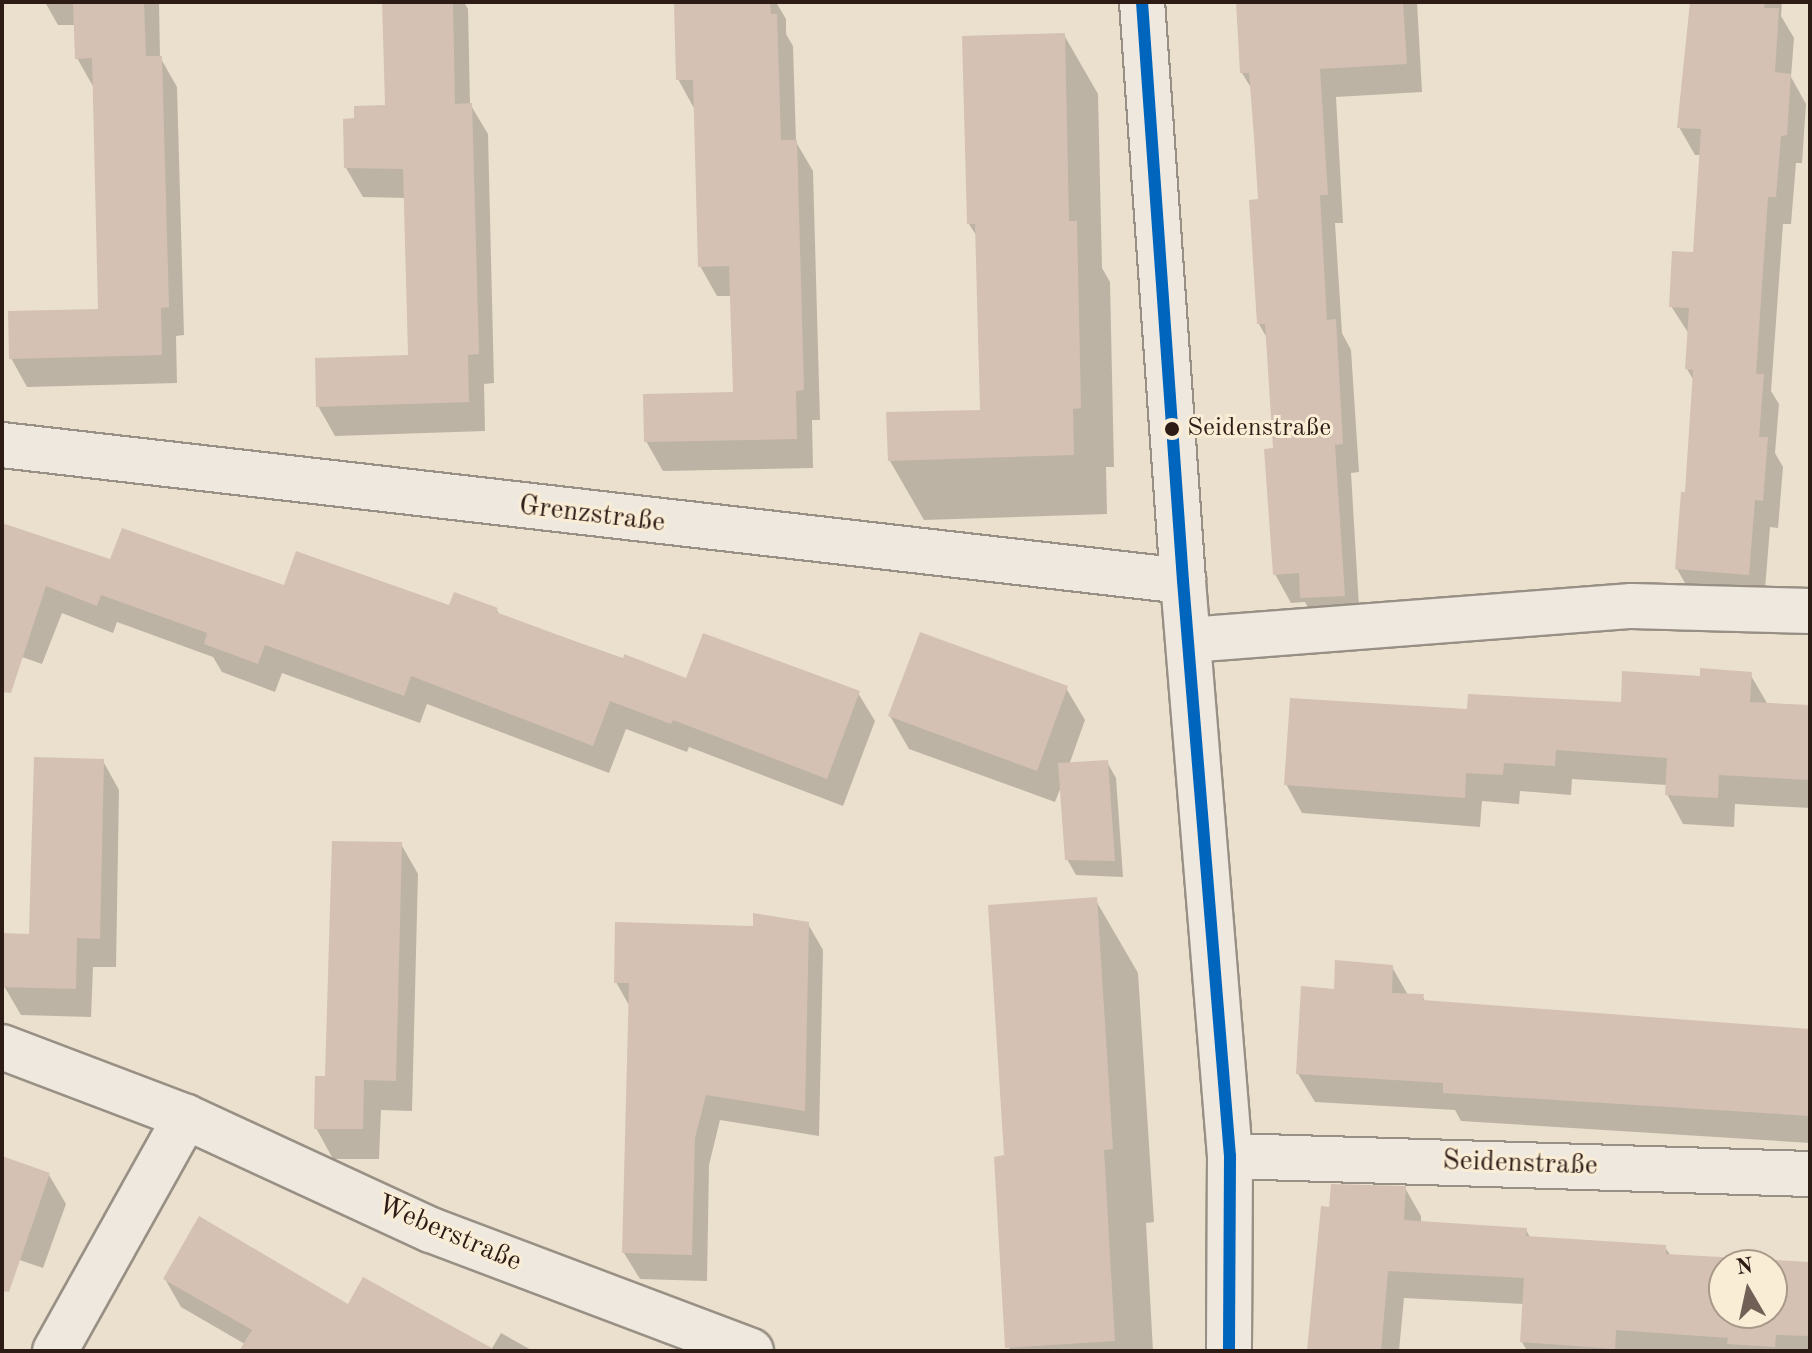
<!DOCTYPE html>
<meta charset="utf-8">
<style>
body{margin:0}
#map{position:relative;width:1812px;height:1353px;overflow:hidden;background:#ebe0cd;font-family:"Old Standard TT",serif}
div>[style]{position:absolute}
.shadow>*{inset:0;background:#0003}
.building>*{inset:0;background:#d4c1b4}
.roads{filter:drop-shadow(2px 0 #999085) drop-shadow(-2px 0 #999085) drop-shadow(0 2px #999085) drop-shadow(0 -2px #999085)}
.minor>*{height:44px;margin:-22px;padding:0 22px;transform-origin:22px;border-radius:22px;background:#eee8df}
.bus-1>*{height:12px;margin:-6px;padding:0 6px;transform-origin:6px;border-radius:6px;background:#0065bd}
.dots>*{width:22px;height:22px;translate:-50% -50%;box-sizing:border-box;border:4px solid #faedd6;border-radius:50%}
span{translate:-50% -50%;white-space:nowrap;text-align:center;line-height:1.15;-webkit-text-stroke:6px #faedd6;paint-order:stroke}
.bus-label{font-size:26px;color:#2d1b15}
.left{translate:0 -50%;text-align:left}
.street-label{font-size:28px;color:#2d1b15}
.frame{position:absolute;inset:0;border:4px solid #2d1b15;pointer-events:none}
.north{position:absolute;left:1708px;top:1249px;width:80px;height:80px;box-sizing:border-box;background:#faedd6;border:2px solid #a89989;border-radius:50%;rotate:351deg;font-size:22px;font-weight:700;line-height:32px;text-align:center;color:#2d1b15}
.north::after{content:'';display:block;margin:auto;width:28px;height:36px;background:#706055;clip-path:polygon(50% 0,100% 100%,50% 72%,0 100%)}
</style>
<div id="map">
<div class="shadow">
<div style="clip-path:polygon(45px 2px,159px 2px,160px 57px,177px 87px,184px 335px,176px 336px,177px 383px,27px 387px,11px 358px,100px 311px,94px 88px,77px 58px,76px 25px,58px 25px)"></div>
<div style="clip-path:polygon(384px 2px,464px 2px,468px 9px,470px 104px,488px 134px,494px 383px,484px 384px,485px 431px,335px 436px,318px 406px,410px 357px,406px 198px,363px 197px,346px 168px,357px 120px,387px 107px)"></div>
<div style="clip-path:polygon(676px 2px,776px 2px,786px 19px,786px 34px,793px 46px,796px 142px,813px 171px,820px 420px,812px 420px,813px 468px,663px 471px,646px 441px,735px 394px,732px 296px,717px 296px,700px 266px,695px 110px,678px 79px)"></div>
<div style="clip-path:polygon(1238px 2px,1417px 2px,1422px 92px,1336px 97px,1343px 223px,1335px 223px,1342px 333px,1351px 350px,1359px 472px,1351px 473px,1360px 624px,1319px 626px,1305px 602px,1291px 603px,1275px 574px,1275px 450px,1268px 340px,1259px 324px,1260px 200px,1253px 91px,1242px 73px)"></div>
<div style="clip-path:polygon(1691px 2px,1782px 2px,1781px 16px,1794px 38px,1791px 77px,1806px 104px,1802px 163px,1796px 163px,1791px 224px,1783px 224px,1771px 391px,1779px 404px,1775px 453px,1783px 467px,1778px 528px,1770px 527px,1764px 602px,1693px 597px,1677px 569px,1687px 494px,1694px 381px,1687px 369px,1689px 334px,1671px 306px,1695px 255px,1702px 155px,1695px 155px,1679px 127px)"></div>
<div style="clip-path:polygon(1064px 35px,1098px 94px,1102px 268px,1110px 282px,1114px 467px,1106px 467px,1107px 514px,924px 520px,890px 461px,982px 412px,978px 238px,969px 224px)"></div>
<div style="clip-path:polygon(2px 524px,112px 562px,285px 588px,450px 607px,496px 609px,500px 615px,687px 681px,858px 693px,875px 721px,843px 806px,689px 747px,687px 752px,626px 729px,609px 773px,427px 704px,420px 723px,282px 673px,275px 692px,222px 672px,213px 657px,117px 622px,113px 633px,62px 613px,42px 664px,2px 650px)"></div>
<div style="clip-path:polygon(1750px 674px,1767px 703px,1810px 708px,1810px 808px,1735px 804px,1734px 827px,1683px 824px,1667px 794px,1667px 785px,1572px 779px,1571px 795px,1520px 791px,1519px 804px,1482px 801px,1480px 827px,1302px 813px,1286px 784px,1469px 711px,1622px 704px,1702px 678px)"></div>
<div style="clip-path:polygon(1066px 688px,1085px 720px,1069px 765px,1107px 762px,1116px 778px,1123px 877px,1076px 875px,1067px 859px,1062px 784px,1055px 802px,909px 749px,890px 716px)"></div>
<div style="clip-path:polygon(103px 761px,119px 790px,116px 967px,93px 967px,91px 1017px,21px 1015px,4px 986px,31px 936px)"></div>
<div style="clip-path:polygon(401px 844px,418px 874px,412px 1111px,381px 1110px,379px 1159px,333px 1159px,316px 1128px,327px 1078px)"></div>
<div style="clip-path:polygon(1095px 899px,1138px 973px,1154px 1222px,1146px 1223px,1153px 1351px,1009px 1351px)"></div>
<div style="clip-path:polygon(808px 924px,823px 950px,819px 1136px,720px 1120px,709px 1165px,707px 1281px,640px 1279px,624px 1253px,630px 1007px,616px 982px,755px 928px)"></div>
<div style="clip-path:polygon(1392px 967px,1408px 995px,1422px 996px,1426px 1002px,1810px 1030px,1810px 1143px,1461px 1121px,1455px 1110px,1315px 1102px,1298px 1074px,1336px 991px)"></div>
<div style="clip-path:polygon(2px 1159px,49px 1175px,66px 1204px,43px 1268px,2px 1254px)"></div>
<div style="clip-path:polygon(evenodd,1405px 1188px,1421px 1216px,1421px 1223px,1526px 1230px,1531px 1239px,1665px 1247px,1671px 1256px,1810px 1264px,1810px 1351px,1527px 1351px,1522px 1342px,1524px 1304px,1404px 1298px,1399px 1351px,1309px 1351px,1331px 1209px,1405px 1188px,1724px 1265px,1772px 1265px,1772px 1313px,1724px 1313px,1724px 1265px)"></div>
<div style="clip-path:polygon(165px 1279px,349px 1307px,491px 1350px,501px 1333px,533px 1351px,257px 1351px,181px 1307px)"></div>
</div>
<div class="building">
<div style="clip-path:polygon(73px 2px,144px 2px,146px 56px,162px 56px,169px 307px,161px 308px,162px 355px,9px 359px,8px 311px,98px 309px,92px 58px,75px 59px)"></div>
<div style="clip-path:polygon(382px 2px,453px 2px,455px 104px,472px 103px,479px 354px,468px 355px,469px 402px,316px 407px,315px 358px,408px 355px,403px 169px,344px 168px,343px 119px,354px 118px,354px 106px,385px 105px)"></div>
<div style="clip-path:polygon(674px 2px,770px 2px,771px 14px,777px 14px,781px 140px,797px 140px,804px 390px,796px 391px,797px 439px,644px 442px,643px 394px,733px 392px,729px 266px,698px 267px,693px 80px,676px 80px)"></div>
<div style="clip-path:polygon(1236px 2px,1403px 2px,1407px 64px,1320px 69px,1328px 195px,1320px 195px,1327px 320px,1336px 319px,1343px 444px,1335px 445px,1345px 596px,1300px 598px,1299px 573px,1273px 575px,1264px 449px,1273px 448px,1265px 324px,1257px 324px,1249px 200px,1258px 199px,1254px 137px,1249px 73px,1240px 73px)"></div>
<div style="clip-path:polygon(1690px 2px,1765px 2px,1764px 8px,1779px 8px,1775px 72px,1791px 74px,1787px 135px,1781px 136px,1776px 197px,1768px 197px,1756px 374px,1764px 374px,1759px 437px,1768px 437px,1763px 501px,1755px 500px,1749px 575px,1675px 569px,1681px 492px,1685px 492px,1693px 370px,1685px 369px,1689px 308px,1669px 307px,1672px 251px,1693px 252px,1701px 129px,1677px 128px)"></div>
<div style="clip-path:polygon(1065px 33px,1069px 221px,1077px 221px,1081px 408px,1073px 409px,1074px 455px,888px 461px,886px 412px,980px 410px,975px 224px,967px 224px,962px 36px)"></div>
<div style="clip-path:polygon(2px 523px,110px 559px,122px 528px,284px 585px,296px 551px,449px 605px,454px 592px,498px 608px,496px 612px,623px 659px,624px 654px,686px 678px,703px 633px,860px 691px,827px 779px,673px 720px,671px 724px,610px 701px,593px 746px,411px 676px,404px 696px,265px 645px,258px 664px,204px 644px,207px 633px,101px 595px,97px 606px,46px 586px,11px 693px,2px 692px)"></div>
<div style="clip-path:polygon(920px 632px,1068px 686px,1037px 771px,888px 716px)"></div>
<div style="clip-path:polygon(1700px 668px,1752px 672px,1750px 702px,1810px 705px,1810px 780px,1719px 775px,1718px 798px,1665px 795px,1667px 758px,1556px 750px,1555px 766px,1504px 763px,1503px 775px,1466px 773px,1465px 798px,1284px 785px,1290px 698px,1467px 709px,1468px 694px,1621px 702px,1622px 671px,1700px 676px)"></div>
<div style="clip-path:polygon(34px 757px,104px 759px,100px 939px,77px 938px,76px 989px,2px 987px,3px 933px,29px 934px)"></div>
<div style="clip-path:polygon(1108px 760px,1115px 861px,1065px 860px,1058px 763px)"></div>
<div style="clip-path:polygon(332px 841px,402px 842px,396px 1081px,364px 1080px,363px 1129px,314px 1129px,315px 1076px,325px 1076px)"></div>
<div style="clip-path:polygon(1097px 897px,1113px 1149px,1104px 1150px,1115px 1341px,1005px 1348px,994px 1157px,1004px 1155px,988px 905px)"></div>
<div style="clip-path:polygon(753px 913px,809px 922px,805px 1111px,706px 1095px,695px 1138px,692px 1255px,622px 1253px,629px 983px,614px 983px,615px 922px,753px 926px)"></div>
<div style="clip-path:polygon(1335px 960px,1393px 965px,1392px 993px,1424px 994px,1423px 1000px,1810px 1029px,1810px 1116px,1443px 1093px,1443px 1083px,1296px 1074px,1301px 986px,1334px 989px)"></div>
<div style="clip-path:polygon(2px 1156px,50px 1173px,9px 1292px,2px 1291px)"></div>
<div style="clip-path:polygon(evenodd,1331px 1184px,1406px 1186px,1404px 1220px,1527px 1228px,1526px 1236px,1666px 1245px,1666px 1254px,1810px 1262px,1810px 1336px,1776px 1335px,1775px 1347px,1727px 1344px,1728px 1338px,1616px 1330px,1615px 1349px,1520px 1342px,1524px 1278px,1388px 1271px,1381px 1351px,1307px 1351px,1321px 1206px,1329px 1207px,1331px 1184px,1724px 1265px,1772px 1265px,1772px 1313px,1724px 1313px,1724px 1265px)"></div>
<div style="clip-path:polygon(199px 1216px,348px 1304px,363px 1277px,497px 1351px,239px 1351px,252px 1330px,163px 1279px)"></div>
</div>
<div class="roads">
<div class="minor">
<div style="left:1142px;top:2px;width:580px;rotate:85.95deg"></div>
<div style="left:1183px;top:581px;width:577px;rotate:85.33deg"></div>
<div style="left:1230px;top:1156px;width:195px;rotate:90.3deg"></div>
<div style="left:2px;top:445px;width:1189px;rotate:6.57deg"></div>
<div style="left:1189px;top:640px;width:444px;rotate:-4.4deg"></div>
<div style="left:1632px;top:606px;width:178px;rotate:1.6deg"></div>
<div style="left:2px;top:1047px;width:197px;rotate:20.8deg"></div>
<div style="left:186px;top:1117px;width:270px;rotate:24.8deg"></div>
<div style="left:431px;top:1230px;width:342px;rotate:20.7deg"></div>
<div style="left:1230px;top:1156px;width:580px;rotate:1.78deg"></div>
<div style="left:55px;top:1351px;width:268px;rotate:-60.8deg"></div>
</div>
</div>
<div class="bus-1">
<div style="left:1142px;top:2px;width:580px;rotate:85.95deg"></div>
<div style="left:1183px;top:581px;width:577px;rotate:85.33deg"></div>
<div style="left:1230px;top:1156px;width:195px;rotate:90.3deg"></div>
</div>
<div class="dots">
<div style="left:1172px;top:429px;background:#2d1b15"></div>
</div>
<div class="bus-label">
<span class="left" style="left:1187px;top:429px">Seidenstraße</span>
</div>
<div class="street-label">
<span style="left:592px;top:515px;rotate:7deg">Grenzstraße</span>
<span style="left:1520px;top:1164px;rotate:2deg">Seidenstraße</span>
<span style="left:449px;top:1234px;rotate:23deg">Weberstraße</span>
</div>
<div class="frame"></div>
<div class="north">N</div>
</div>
